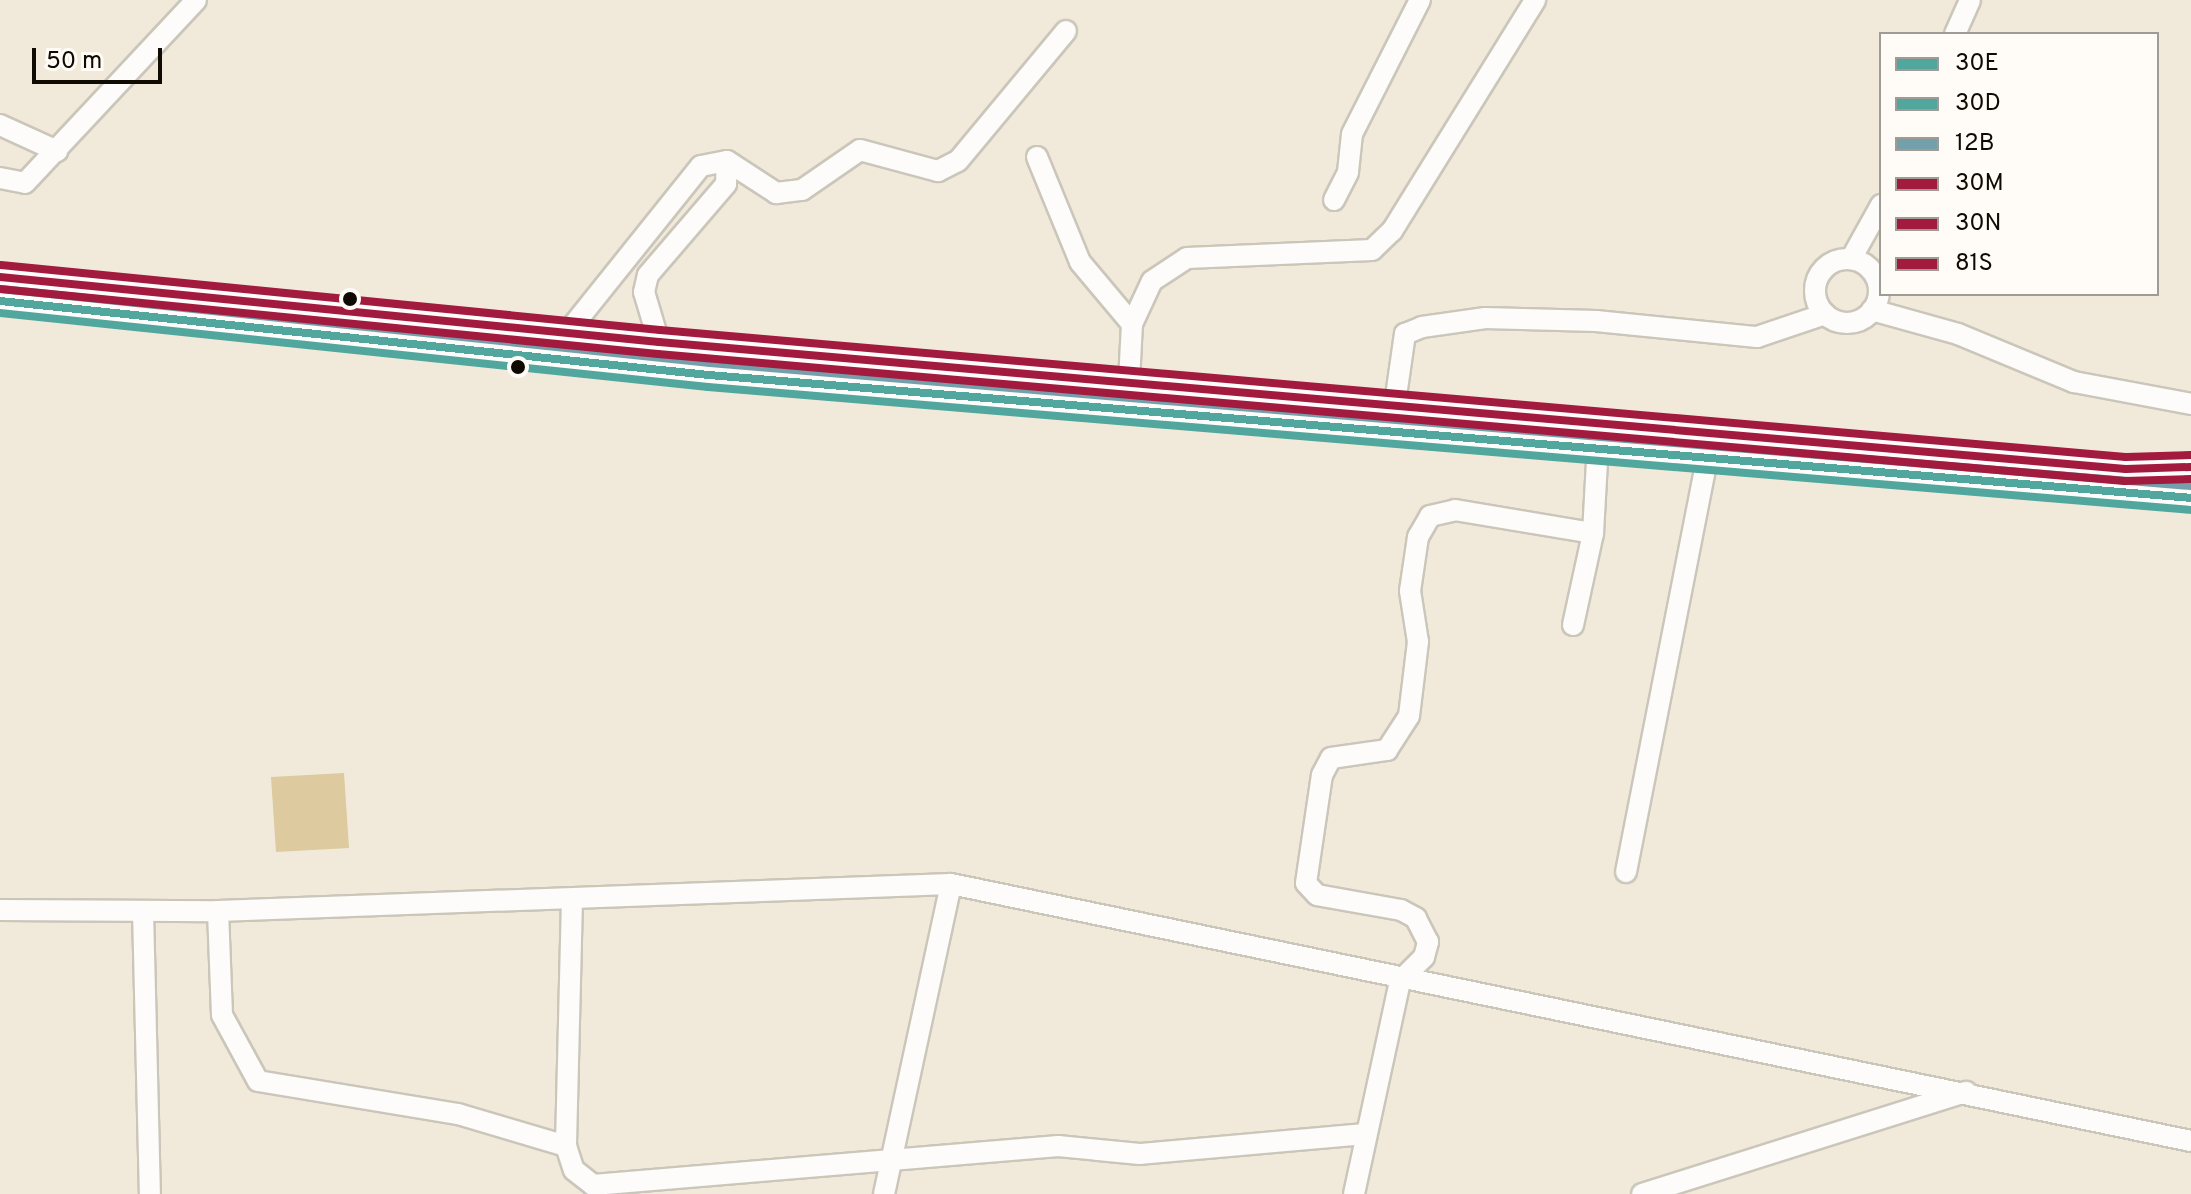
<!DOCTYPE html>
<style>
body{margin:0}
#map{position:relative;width:2191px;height:1194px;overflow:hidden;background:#f1eadb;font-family:Overpass,sans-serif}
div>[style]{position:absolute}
.water>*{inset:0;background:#ddca9e}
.roads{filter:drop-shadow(2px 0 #cbc6ba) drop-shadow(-2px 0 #cbc6ba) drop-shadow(0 2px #cbc6ba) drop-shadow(0 -2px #cbc6ba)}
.minor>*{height:20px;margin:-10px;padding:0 10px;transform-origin:10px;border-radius:10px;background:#fdfcfa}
.minor>.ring{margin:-10px;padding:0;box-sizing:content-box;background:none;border:20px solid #fdfcfa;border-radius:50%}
.major>*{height:26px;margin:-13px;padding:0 13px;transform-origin:13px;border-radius:13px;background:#fdfcfa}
.bus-1>*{height:8px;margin:-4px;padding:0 4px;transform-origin:4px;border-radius:4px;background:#51a69e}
.bus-2>*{height:8px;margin:-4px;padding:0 4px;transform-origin:4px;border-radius:4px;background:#51a69e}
.bus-3>*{height:8px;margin:-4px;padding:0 4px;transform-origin:4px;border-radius:4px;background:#74a0ac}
.bus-4>*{height:8px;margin:-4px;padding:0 4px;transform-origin:4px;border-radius:4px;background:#a31a3f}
.bus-5>*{height:8px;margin:-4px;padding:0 4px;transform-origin:4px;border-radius:4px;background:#a31a3f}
.bus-6>*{height:8px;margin:-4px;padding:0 4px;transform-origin:4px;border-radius:4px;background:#a31a3f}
.dots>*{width:22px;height:22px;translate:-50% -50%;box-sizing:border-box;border:4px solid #fffcf7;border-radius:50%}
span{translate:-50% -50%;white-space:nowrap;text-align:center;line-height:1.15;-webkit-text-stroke:7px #fffcf7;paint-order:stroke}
.legend{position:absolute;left:1879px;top:32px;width:280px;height:264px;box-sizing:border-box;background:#fffcf7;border:2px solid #9f9c95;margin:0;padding:10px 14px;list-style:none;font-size:24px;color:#0f0b03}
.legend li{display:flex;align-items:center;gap:16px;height:40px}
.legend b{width:40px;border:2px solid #9f9c95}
.scale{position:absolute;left:32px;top:48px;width:130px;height:36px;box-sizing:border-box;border:4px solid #0f0b03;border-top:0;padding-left:10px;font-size:24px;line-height:28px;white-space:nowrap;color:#0f0b03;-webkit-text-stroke:6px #fffcf7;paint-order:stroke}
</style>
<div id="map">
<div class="water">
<div style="clip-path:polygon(344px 773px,349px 848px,276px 852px,271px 777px)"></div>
</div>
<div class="roads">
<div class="minor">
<div style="left:1955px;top:34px;width:37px;rotate:-66deg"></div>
<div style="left:0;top:125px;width:63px;rotate:24.5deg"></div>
<div style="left:1037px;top:157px;width:113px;rotate:67.7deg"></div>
<div style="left:1080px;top:262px;width:81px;rotate:50deg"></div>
<div style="left:0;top:178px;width:25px;rotate:11deg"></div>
<div style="left:25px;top:183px;width:250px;rotate:-46.9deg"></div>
<div style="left:1334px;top:200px;width:31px;rotate:-63deg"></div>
<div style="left:1348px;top:172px;width:38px;rotate:-84deg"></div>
<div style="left:1352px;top:134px;width:150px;rotate:-63.1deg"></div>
<div style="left:1851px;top:259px;width:62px;rotate:-60.9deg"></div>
<div class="ring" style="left:1815px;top:259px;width:44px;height:44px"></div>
<div style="left:1872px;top:310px;width:89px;rotate:15.6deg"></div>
<div style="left:1958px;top:334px;width:126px;rotate:22.5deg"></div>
<div style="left:2074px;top:382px;width:119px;rotate:10.6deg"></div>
<div style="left:567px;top:333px;width:214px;rotate:-51.3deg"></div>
<div style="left:701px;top:166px;width:26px;rotate:-11deg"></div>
<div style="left:727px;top:161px;width:59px;rotate:33.1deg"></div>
<div style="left:776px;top:193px;width:26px;rotate:-7deg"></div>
<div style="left:802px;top:190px;width:70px;rotate:-34.6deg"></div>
<div style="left:860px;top:150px;width:81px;rotate:15.1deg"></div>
<div style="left:938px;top:171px;width:22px;rotate:-27deg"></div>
<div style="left:958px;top:161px;width:169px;rotate:-50.3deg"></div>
<div style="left:659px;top:342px;width:52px;rotate:-106.7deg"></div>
<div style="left:644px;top:292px;width:17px;rotate:-77deg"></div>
<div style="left:648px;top:275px;width:120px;rotate:-49.4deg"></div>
<div style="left:726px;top:184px;width:23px;rotate:-88deg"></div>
<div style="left:1129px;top:381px;width:57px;rotate:-87deg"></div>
<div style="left:1132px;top:324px;width:47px;rotate:-65.1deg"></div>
<div style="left:1152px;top:281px;width:42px;rotate:-33.3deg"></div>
<div style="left:1187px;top:258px;width:185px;rotate:-2.5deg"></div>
<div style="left:1372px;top:250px;width:28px;rotate:-44deg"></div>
<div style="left:1392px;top:231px;width:272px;rotate:-58.2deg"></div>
<div style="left:1395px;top:403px;width:70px;rotate:-81.8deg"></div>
<div style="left:1405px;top:334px;width:18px;rotate:-22deg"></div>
<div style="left:1422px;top:327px;width:64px;rotate:-8.1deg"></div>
<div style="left:1485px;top:318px;width:111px;rotate:1.5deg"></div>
<div style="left:1596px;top:321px;width:162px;rotate:5.7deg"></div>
<div style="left:1757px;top:337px;width:72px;rotate:-18.7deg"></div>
<div style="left:1573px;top:625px;width:94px;rotate:-77.7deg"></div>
<div style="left:1593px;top:533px;width:89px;rotate:-86.8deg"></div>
<div style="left:1626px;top:872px;width:425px;rotate:-78.9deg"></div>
<div style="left:572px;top:899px;width:247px;rotate:91.4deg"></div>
<div style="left:566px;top:1146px;width:25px;rotate:72deg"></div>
<div style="left:574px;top:1170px;width:24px;rotate:38deg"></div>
<div style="left:593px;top:1185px;width:467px;rotate:-4.8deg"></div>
<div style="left:1058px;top:1146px;width:82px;rotate:5.6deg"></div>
<div style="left:1140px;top:1154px;width:227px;rotate:-5.1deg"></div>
<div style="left:0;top:910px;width:218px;rotate:0.3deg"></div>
<div style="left:218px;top:911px;width:733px;rotate:-2.11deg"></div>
<div style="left:951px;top:884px;width:1266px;rotate:11.71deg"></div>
<div style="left:143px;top:911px;width:283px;rotate:88.6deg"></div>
<div style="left:218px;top:911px;width:104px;rotate:87.8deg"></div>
<div style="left:222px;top:1015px;width:75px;rotate:61.4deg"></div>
<div style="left:258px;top:1081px;width:203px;rotate:9.4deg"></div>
<div style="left:458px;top:1114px;width:113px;rotate:16.5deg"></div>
<div style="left:884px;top:1194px;width:317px;rotate:-77.8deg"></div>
<div style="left:1354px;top:1194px;width:218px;rotate:-77.8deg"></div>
<div style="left:1400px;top:981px;width:34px;rotate:-45deg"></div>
<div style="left:1424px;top:957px;width:16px;rotate:-75deg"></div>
<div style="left:1428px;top:942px;width:27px;rotate:-117deg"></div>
<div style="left:1416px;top:918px;width:17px;rotate:-152deg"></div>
<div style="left:1401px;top:910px;width:85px;rotate:-169.9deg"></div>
<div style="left:1317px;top:895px;width:16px;rotate:-133deg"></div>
<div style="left:1306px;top:883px;width:109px;rotate:-81.6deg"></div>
<div style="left:1322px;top:775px;width:19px;rotate:-62deg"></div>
<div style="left:1331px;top:758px;width:57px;rotate:-8.1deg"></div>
<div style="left:1387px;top:750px;width:40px;rotate:-57.1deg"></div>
<div style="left:1409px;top:716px;width:75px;rotate:-83.1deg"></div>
<div style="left:1418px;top:642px;width:52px;rotate:-98.9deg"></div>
<div style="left:1410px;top:591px;width:55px;rotate:-81.6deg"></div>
<div style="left:1418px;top:537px;width:24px;rotate:-60deg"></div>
<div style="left:1430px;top:516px;width:26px;rotate:-13deg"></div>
<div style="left:1455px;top:510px;width:140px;rotate:9.5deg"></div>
<div style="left:1642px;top:1194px;width:340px;rotate:-17.5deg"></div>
</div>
<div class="major">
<div style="left:0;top:277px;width:662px;rotate:5.63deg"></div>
<div style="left:659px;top:342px;width:1472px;rotate:4.95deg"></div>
<div style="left:2126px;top:469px;width:65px;rotate:-1.8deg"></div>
<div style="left:0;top:301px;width:713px;rotate:5.96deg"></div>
<div style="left:709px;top:375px;width:1487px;rotate:4.74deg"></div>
</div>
</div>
<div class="bus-1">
<div style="left:0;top:301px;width:713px;rotate:5.96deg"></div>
<div style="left:709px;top:375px;width:1487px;rotate:4.74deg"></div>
</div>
<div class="bus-2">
<div style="left:0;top:313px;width:712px;rotate:5.97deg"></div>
<div style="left:708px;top:387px;width:1487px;rotate:4.74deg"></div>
</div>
<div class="bus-3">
<div style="left:1px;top:289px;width:713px;rotate:5.96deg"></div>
<div style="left:710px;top:363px;width:1486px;rotate:4.75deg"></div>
</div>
<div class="bus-4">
<div style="left:0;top:277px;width:662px;rotate:5.63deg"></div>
<div style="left:659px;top:342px;width:1472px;rotate:4.95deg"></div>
<div style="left:2126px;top:469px;width:65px;rotate:-1.8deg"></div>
</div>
<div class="bus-5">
<div style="left:0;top:289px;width:661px;rotate:5.64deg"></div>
<div style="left:658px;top:354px;width:1472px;rotate:4.95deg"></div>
<div style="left:2125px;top:481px;width:66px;rotate:-1.7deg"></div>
</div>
<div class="bus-6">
<div style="left:1px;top:265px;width:662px;rotate:5.63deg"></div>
<div style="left:660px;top:330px;width:1471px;rotate:4.95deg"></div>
<div style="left:2126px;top:457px;width:65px;rotate:-1.8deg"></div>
</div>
<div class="dots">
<div style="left:350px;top:299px;background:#0f0b03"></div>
<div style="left:518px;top:367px;background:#0f0b03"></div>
</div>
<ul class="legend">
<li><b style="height:10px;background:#51a69e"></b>30E</li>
<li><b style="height:10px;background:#51a69e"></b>30D</li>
<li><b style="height:10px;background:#74a0ac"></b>12B</li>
<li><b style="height:10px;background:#a31a3f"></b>30M</li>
<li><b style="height:10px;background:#a31a3f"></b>30N</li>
<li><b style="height:10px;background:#a31a3f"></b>81S</li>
</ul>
<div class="scale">50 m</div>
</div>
